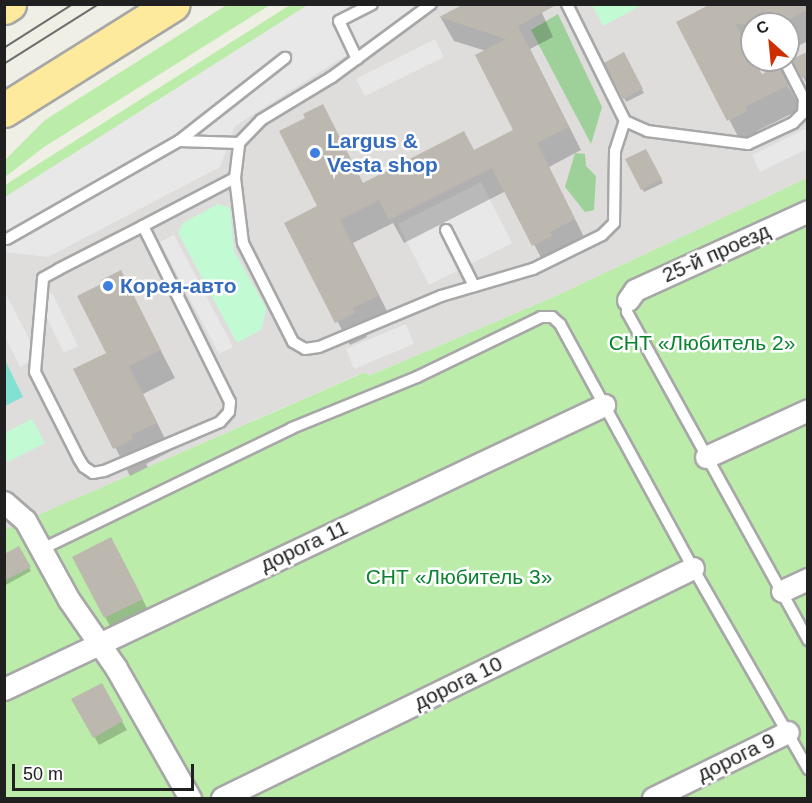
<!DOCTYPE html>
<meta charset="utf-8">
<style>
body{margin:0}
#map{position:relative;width:812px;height:803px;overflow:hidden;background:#f0efe6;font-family:Arial,sans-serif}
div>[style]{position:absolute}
.residential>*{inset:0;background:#dedddc}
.grass>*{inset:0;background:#bcecaa}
.forest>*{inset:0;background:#9dd199}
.park>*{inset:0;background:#c2fbd3}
.pitch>*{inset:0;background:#82e1d2}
.parking>*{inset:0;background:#e8e8e8}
.shadow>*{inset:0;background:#0003}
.building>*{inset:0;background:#bdb8af}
.roads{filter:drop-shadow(2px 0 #a7a7a7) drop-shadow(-2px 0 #a7a7a7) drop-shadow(0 2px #a7a7a7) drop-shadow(0 -2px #a7a7a7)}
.lane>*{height:10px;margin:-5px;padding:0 5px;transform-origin:5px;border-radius:5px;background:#fff}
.street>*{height:21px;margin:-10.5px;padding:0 10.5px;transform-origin:10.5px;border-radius:10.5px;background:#fff}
.primary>*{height:33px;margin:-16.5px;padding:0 16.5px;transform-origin:16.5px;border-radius:16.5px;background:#feea9d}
.tram>*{height:1.5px;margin:-0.75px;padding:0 0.75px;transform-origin:0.75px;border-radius:0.75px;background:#6e6e6e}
.dots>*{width:16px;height:16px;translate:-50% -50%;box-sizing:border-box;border:3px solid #fff;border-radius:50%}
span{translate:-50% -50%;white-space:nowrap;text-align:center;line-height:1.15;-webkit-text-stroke:5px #fff;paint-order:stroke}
.shop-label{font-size:21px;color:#366cbe;font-weight:700}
.left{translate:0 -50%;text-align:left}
.street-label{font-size:21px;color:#202020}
.park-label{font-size:21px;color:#09832e}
.frame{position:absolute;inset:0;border:6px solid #202020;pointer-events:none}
.north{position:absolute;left:740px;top:12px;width:60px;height:60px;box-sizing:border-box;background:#fff;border:2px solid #a6a6a6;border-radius:50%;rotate:333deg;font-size:16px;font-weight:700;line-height:24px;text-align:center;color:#202020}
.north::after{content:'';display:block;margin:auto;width:21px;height:27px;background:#cf2e00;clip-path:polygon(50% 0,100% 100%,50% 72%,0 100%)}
.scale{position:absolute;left:12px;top:764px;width:182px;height:27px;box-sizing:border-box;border:3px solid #202020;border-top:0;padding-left:8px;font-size:18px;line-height:21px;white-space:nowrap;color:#202020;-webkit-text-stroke:4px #fff;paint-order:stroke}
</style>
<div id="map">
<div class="residential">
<div style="clip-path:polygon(evenodd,349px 5px,807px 5px,807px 178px,558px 295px,371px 375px,362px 373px,5px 530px,4px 189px,120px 124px,349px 5px,752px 24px,788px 24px,788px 60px,752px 60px,752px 24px)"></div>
</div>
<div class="grass">
<div style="clip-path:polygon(228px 4px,270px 5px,44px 147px,5px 177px,5px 160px,45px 120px)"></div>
<div style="clip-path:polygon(290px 5px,308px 5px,5px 197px,5px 185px)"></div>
<div style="clip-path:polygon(807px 178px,807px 798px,5px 798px,4px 530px,363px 373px,371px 375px,558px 295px)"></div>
</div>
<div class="forest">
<div style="clip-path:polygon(558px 14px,602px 107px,591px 144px,531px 30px)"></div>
<div style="clip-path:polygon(575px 153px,585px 154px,586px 166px,596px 176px,594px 210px,585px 212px,565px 187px)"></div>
</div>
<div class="park">
<div style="clip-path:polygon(592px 5px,642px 5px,603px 26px)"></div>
<div style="clip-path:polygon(218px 204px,230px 208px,234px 251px,266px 308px,262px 329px,237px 343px,178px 233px,183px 223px)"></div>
<div style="clip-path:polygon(32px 419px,45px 443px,7px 462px,5px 457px,5px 433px)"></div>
</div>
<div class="pitch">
<div style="clip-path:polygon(5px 360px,23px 397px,5px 406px,4px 406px)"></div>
</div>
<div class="parking">
<div style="clip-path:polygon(308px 5px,425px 5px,235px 126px,220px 167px,48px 257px,5px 252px,5px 197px)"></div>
<div style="clip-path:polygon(435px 39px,444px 57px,365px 96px,356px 79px)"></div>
<div style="clip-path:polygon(807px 128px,807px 149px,760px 172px,752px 155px)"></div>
<div style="clip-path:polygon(481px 182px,512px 243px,429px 285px,398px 224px)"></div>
<div style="clip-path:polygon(174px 235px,233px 347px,219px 354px,160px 242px)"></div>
<div style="clip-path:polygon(4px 291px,39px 357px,20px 367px,5px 337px)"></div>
<div style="clip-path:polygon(52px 293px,78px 346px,64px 353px,38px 300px)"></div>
<div style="clip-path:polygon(406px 324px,414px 344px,354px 369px,346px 349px)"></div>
</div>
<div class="shadow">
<div style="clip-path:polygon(467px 4px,538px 4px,553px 37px,530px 49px,581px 150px,549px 167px,587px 243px,562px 256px,564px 260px,547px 269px,506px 191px,404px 243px,393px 223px,353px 243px,391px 319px,365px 332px,367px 337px,350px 345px,286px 224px,319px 207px,307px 119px,323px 106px,363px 184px,474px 151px,515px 131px,486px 51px,454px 41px,441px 18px)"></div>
<div style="clip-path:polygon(711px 4px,808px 4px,808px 41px,788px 51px,788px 24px,752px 24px,752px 60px,770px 60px,758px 66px,762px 76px,778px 68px,801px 109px,757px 131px,759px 135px,742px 144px,678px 22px)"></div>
<div style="clip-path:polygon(623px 54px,644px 93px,626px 102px,606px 63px)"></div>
<div style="clip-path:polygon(808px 54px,808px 86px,794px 60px)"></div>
<div style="clip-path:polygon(646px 151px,663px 183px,644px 192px,627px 160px)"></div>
<div style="clip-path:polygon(120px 272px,175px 378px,143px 394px,171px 451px,146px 464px,148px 467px,130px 476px,75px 369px,108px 353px,105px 284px)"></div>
<div style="clip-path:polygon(19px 548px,31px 571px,4px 586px,4px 556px)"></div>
<div style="clip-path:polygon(118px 551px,149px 612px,112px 630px,74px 557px)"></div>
<div style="clip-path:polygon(101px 685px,127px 730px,99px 745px,74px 700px)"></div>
</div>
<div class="building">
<div style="clip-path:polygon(464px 4px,558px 4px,518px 26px,569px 127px,537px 143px,575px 219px,550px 232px,552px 236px,532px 246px,492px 168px,389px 220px,379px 200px,340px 220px,379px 295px,353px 308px,355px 313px,335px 323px,284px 223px,317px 206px,279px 131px,305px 118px,303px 114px,323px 104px,363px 183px,464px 131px,474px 150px,513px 130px,475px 55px,506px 39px,439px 17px)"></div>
<div style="clip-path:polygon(711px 4px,807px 4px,807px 10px,781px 24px,772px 24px,769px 16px,763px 13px,756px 16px,757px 24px,736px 24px,752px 60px,762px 74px,779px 66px,789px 85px,745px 107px,747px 111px,727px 121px,676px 22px)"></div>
<div style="clip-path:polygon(624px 52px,643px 89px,623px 99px,604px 63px)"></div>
<div style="clip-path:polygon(807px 52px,807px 76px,802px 78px,792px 59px)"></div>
<div style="clip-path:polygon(646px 149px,662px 179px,641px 190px,625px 159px)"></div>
<div style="clip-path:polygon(121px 270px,161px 350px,129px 366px,157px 423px,131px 435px,133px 439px,113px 449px,73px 369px,106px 353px,77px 296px,103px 283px,101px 280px)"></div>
<div style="clip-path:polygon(111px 537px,143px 599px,104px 618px,72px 557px)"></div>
<div style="clip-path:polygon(19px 546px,31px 567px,4px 581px,4px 554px)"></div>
<div style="clip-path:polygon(102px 683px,123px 721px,93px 738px,71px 699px)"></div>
</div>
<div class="roads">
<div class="lane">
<div style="left:763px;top:20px;width:4px;rotate:63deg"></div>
<div style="left:357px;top:59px;width:42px;rotate:-115.3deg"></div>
<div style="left:339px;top:21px;width:37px;rotate:-27deg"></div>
<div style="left:625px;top:121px;width:24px;rotate:24deg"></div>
<div style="left:647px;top:131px;width:102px;rotate:7.3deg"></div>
<div style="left:748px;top:144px;width:50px;rotate:-25deg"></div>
<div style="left:793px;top:123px;width:14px;rotate:-45deg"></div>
<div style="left:803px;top:113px;width:14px;rotate:-86deg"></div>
<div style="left:804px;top:99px;width:44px;rotate:-117.1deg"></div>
<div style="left:179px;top:141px;width:60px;rotate:1.9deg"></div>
<div style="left:235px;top:178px;width:65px;rotate:83deg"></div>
<div style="left:243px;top:243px;width:111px;rotate:63.2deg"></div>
<div style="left:293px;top:342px;width:14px;rotate:30deg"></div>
<div style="left:305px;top:349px;width:14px;rotate:-8deg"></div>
<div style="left:319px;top:347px;width:132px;rotate:-22.7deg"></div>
<div style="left:441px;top:296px;width:96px;rotate:-16.4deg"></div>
<div style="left:533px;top:269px;width:77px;rotate:-26.2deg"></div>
<div style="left:602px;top:235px;width:17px;rotate:-45deg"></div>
<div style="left:614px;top:223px;width:72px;rotate:-89.2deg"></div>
<div style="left:615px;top:151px;width:32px;rotate:-72deg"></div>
<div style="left:625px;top:121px;width:131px;rotate:-116.4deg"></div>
<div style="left:143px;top:226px;width:196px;rotate:63.7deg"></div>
<div style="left:230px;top:402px;width:10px;rotate:96deg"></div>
<div style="left:229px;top:412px;width:13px;rotate:132deg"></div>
<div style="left:220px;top:422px;width:126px;rotate:157.1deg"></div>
<div style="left:104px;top:471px;width:11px;rotate:170deg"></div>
<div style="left:93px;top:473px;width:11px;rotate:-146deg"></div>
<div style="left:84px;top:467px;width:9px;rotate:-122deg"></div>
<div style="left:79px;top:459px;width:97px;rotate:-116.8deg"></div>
<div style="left:35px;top:372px;width:94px;rotate:-85.1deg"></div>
<div style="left:43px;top:278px;width:18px;rotate:-29deg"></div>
<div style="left:59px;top:269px;width:94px;rotate:-27.1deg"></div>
<div style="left:143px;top:226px;width:104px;rotate:-27.6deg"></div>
<div style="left:235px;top:178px;width:35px;rotate:-83deg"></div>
<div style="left:239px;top:143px;width:32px;rotate:-46deg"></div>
<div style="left:261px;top:120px;width:83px;rotate:-31.2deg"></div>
<div style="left:332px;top:77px;width:123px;rotate:-36.4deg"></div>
<div style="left:446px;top:230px;width:63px;rotate:63.4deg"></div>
<div style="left:7px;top:239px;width:198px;rotate:-29.7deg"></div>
<div style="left:179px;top:141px;width:135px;rotate:-38.1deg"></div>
<div style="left:628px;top:300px;width:12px;rotate:95deg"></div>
<div style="left:627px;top:312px;width:375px;rotate:61.1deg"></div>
<div style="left:40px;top:550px;width:280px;rotate:-25.8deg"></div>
<div style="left:292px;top:428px;width:135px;rotate:-22.2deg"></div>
<div style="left:417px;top:377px;width:138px;rotate:-25.8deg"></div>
<div style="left:541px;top:317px;width:11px"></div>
<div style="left:552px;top:317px;width:11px;rotate:41deg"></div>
<div style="left:560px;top:324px;width:278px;rotate:61.4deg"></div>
<div style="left:693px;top:568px;width:232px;rotate:60.2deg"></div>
</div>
<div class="street">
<div style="left:628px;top:300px;width:12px;rotate:-55deg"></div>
<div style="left:635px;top:290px;width:190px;rotate:-24.5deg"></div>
<div style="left:706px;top:457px;width:112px;rotate:-24.7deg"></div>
<div style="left:4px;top:502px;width:28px;rotate:41deg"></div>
<div style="left:25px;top:520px;width:91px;rotate:61.2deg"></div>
<div style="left:69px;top:600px;width:83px;rotate:55.3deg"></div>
<div style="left:116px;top:668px;width:150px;rotate:60.4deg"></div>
<div style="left:782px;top:591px;width:29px;rotate:-25deg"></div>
<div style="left:4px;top:689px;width:664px;rotate:-25.33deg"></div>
<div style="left:222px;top:798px;width:524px;rotate:-26.03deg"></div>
<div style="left:653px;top:798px;width:150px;rotate:-26.1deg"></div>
</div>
<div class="primary">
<div style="left:4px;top:7px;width:6px;rotate:-31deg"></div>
<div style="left:4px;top:110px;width:199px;rotate:-32.1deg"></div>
</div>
</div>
<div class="tram">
<div style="left:4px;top:48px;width:82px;rotate:-32.5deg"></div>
<div style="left:4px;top:64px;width:112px;rotate:-32.3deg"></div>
</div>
<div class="dots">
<div style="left:315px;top:153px;background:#3f7fe0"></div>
<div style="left:108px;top:286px;background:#3f7fe0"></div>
</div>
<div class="shop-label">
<span class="left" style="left:327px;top:153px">Largus &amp;<br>Vesta shop</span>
<span class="left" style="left:120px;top:286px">Корея-авто</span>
</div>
<div class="street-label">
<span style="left:716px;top:253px;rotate:-24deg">25-й проезд</span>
<span style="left:304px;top:546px;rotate:-25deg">дорога 11</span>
<span style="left:458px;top:683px;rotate:-26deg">дорога 10</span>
<span style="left:736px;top:757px;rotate:-26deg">дорога 9</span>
</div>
<div class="park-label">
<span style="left:702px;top:343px">СНТ «Любитель 2»</span>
<span style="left:459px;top:577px">СНТ «Любитель 3»</span>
</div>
<div class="frame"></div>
<div class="north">С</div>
<div class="scale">50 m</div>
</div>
